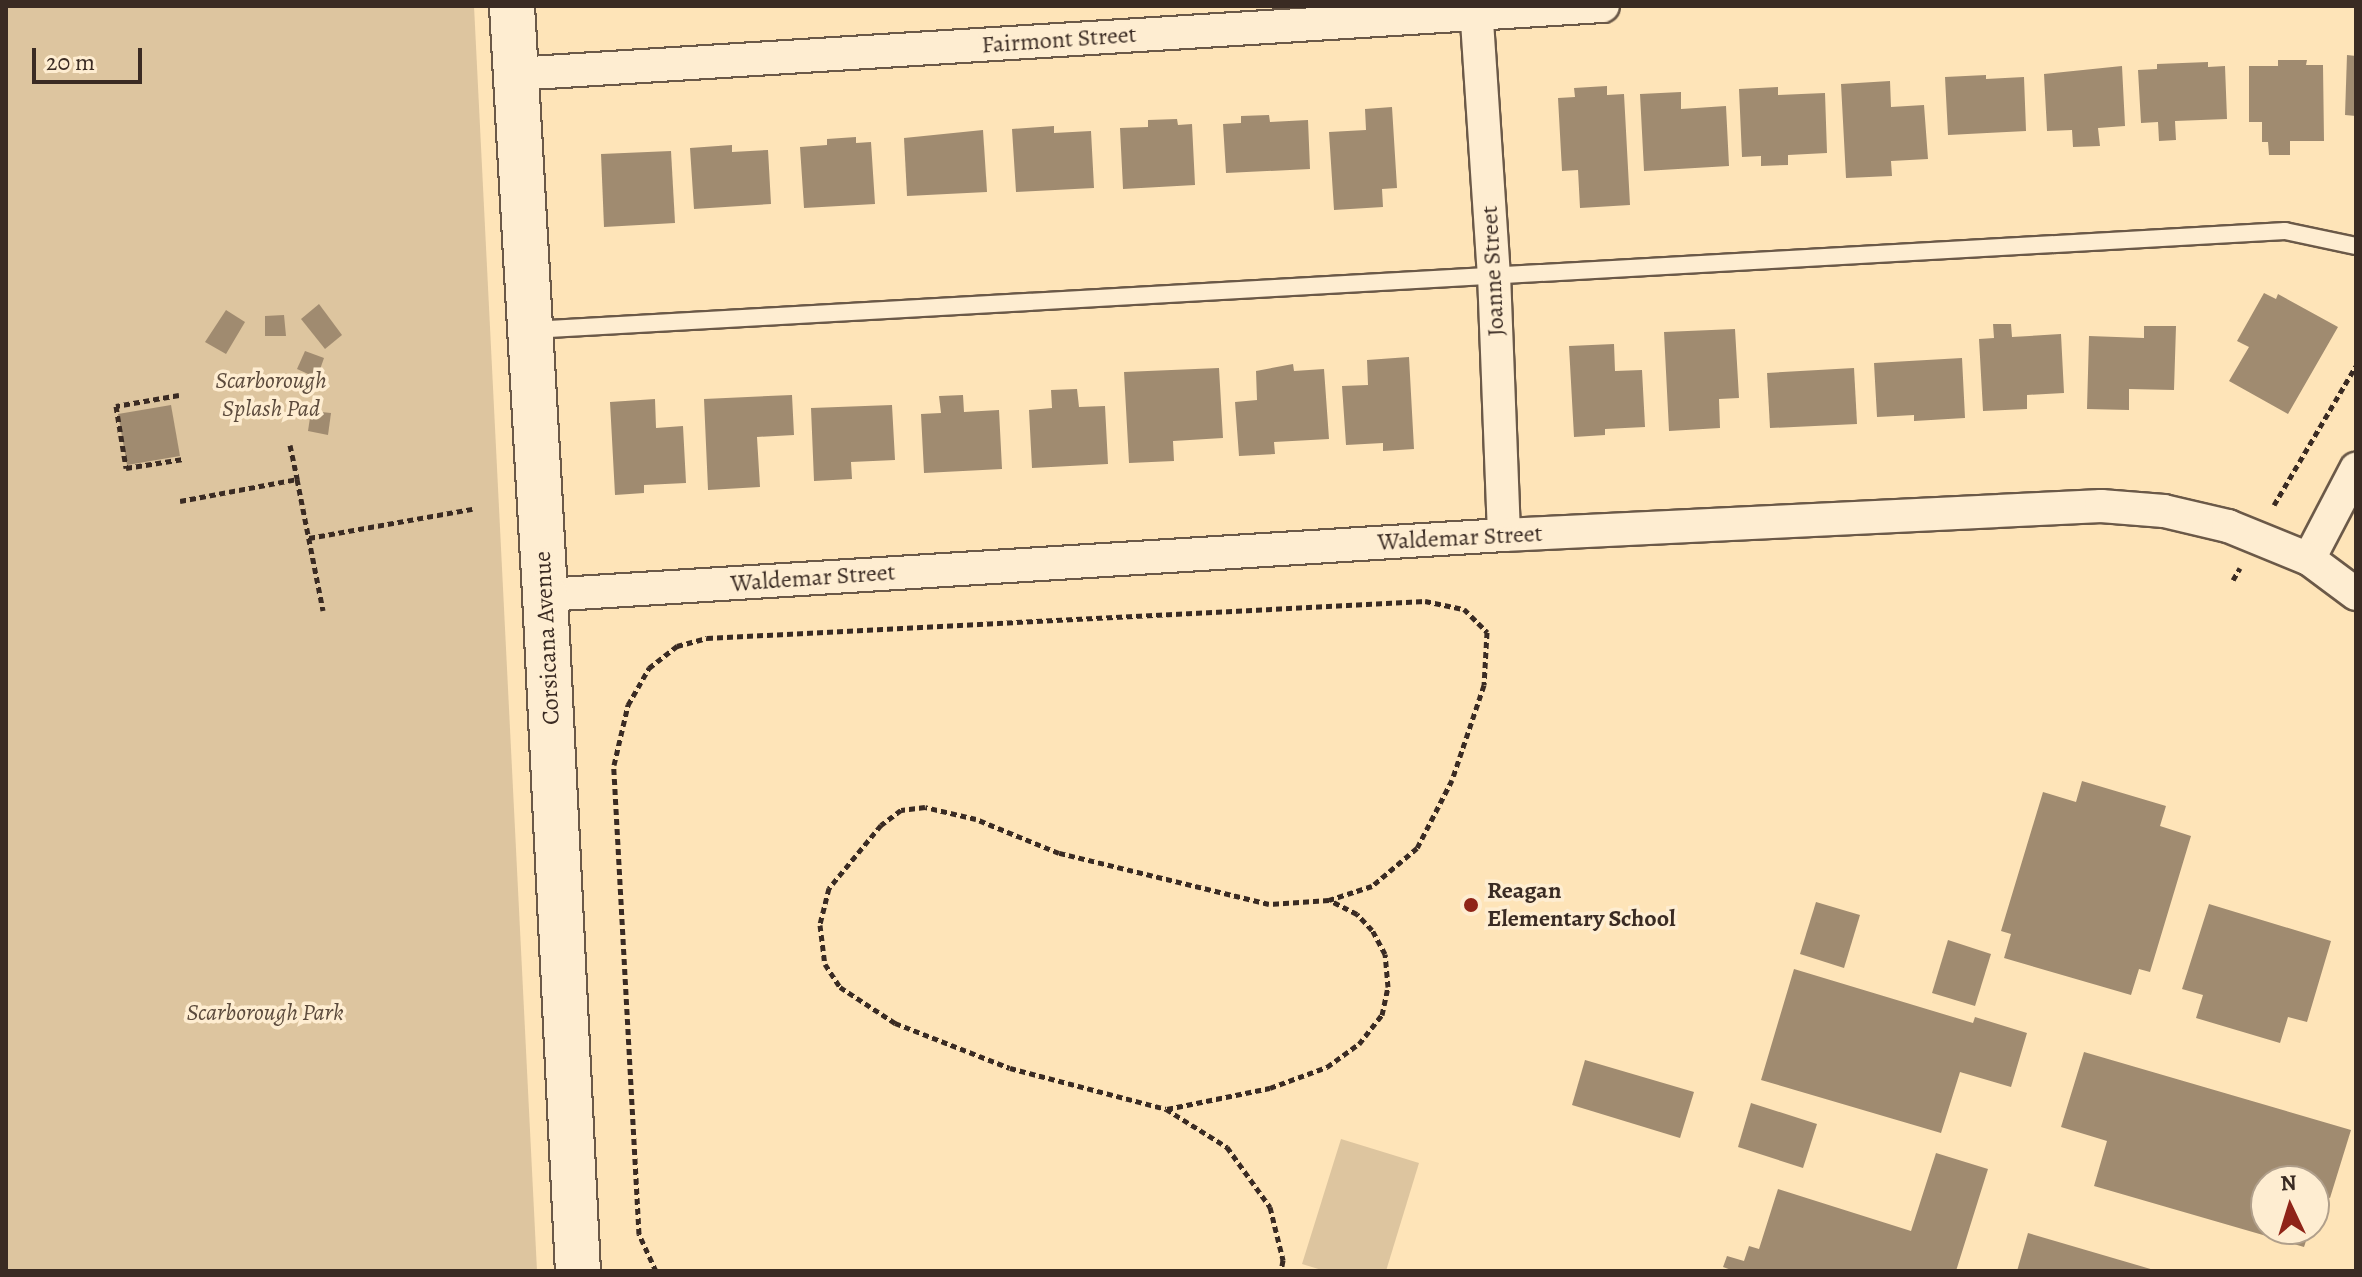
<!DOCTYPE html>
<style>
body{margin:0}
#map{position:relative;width:2362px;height:1277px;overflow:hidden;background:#fee4b8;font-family:Alegreya,serif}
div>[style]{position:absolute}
.green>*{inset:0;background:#ddc59f}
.building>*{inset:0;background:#a08b70}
.path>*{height:5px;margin-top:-2.5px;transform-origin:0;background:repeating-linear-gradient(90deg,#3a2b23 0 6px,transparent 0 10px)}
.roads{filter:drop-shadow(2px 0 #6b5948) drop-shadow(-2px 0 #6b5948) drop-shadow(0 2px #6b5948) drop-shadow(0 -2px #6b5948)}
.lane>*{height:16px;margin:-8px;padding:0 8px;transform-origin:8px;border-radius:8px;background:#feedd1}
.street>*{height:32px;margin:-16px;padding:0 16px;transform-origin:16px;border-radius:16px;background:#feedd1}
.secondary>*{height:44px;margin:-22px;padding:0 22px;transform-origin:22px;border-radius:22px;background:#feedd1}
.dots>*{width:22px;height:22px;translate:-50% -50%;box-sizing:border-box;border:4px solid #feedd1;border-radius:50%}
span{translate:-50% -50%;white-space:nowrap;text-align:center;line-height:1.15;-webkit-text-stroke:7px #feedd1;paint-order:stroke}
.street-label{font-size:24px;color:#3a2b23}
.park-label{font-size:24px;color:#5b4a3c;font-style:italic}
.poi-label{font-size:24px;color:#3a2b23;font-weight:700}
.left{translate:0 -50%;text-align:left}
.frame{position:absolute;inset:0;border:8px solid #3a2b23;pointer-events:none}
.north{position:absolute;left:2250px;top:1165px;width:80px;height:80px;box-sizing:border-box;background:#feedd1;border:2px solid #b09f8b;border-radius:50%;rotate:356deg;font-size:22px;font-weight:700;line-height:32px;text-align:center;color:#3a2b23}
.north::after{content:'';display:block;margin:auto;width:28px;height:36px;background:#8f2418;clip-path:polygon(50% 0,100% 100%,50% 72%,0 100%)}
.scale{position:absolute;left:32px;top:48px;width:110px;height:36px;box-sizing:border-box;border:4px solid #3a2b23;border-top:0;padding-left:10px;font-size:24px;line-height:28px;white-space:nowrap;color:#3a2b23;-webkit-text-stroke:6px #feedd1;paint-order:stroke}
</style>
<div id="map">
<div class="green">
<div style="clip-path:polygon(6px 6px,474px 6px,537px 1271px,6px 1271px)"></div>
<div style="clip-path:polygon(1341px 1139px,1419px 1163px,1386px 1271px,1325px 1271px,1302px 1264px)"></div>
</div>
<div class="building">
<div style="clip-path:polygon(2347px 55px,2356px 56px,2356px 116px,2345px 115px)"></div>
<div style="clip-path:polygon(2278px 60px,2307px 60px,2306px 65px,2323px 65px,2324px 141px,2290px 141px,2290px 155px,2269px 155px,2268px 142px,2262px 142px,2262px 122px,2249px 122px,2249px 66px,2278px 66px)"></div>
<div style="clip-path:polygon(2208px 62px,2208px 67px,2225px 66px,2227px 119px,2175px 121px,2176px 140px,2159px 141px,2158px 122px,2141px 123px,2138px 70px,2157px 69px,2157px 64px)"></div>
<div style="clip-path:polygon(2122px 66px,2125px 126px,2098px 128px,2100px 146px,2073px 147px,2072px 130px,2047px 131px,2044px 74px)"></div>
<div style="clip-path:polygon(1986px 75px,1986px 79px,2024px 77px,2026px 131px,1948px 135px,1945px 77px)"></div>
<div style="clip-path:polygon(1890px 81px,1891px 107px,1924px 105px,1928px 159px,1891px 161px,1892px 176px,1846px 178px,1841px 84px)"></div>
<div style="clip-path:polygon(1607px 86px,1607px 95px,1624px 94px,1630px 205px,1580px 208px,1578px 170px,1562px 171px,1558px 98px,1575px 97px,1574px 88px)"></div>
<div style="clip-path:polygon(1778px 87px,1778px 95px,1825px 93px,1827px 153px,1788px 155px,1788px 165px,1761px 166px,1761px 156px,1742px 157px,1739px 89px)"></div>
<div style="clip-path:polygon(1681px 92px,1681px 109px,1726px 106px,1729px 166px,1644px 171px,1640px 94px)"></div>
<div style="clip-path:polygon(1392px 107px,1397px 188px,1382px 189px,1383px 207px,1334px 210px,1329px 132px,1366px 130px,1365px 109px)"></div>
<div style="clip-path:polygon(1269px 115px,1270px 122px,1308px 120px,1310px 169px,1226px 173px,1223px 124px,1241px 123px,1241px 116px)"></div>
<div style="clip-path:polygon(1177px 119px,1178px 125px,1192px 124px,1195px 185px,1123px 189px,1120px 128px,1148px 127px,1148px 120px)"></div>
<div style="clip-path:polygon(1054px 126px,1054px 133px,1091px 131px,1094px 188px,1016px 192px,1012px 129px)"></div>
<div style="clip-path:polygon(983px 130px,987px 192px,907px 196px,904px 138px)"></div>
<div style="clip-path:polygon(856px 137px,856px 143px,871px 142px,875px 204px,804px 208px,800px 147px,827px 145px,827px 139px)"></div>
<div style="clip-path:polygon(732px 145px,732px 152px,768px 150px,771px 204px,694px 209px,690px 148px)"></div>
<div style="clip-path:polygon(671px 151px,675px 223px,604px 227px,601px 154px)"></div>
<div style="clip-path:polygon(2264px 293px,2276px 299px,2278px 294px,2338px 327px,2288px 414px,2229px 381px,2249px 347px,2237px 341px)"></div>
<div style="clip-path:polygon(319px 304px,342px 335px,325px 349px,301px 319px)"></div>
<div style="clip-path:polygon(226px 310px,245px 322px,226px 354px,205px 342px)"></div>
<div style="clip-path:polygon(284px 315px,286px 336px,265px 336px,265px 316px)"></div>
<div style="clip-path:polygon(1993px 324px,2011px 324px,2012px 337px,2061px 334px,2064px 393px,2027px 395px,2027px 409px,1983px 411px,1979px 339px,1994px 338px)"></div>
<div style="clip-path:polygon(2144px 326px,2176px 326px,2174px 390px,2129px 389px,2129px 410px,2087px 409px,2089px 336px,2144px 338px)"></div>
<div style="clip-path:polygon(1735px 329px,1739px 398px,1719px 399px,1720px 428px,1669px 431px,1664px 332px)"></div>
<div style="clip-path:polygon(1614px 344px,1615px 371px,1642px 370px,1645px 427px,1605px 429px,1605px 435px,1574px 437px,1569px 346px)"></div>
<div style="clip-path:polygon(305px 351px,324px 358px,317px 378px,297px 369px)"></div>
<div style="clip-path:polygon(1409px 357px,1414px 449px,1383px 451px,1383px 443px,1346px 445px,1342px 386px,1368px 385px,1367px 360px)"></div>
<div style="clip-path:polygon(1962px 358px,1965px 418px,1914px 421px,1914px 415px,1877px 417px,1874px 363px)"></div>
<div style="clip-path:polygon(1293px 364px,1294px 371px,1324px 369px,1329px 439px,1274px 442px,1275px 454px,1239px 456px,1235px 402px,1257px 400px,1256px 371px)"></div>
<div style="clip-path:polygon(1219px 368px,1223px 438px,1173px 441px,1174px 461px,1129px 463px,1124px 372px)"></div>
<div style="clip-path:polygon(1854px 368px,1857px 424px,1770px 428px,1767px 373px)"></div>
<div style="clip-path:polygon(1077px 389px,1079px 407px,1105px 406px,1108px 464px,1032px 468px,1029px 410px,1052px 408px,1051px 390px)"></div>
<div style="clip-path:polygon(792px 395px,794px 435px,757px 437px,760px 487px,708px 490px,704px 399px)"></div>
<div style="clip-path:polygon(963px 395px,964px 412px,999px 410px,1002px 469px,924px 473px,921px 414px,941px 413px,939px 396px)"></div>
<div style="clip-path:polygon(655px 399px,656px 428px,683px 426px,686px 483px,644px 485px,644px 493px,615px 495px,610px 402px)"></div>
<div style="clip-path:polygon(171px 405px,180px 456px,127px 465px,118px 414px)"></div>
<div style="clip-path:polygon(892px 405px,895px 460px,851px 462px,852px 479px,814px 481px,811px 408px)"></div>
<div style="clip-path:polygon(311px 411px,331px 413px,328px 435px,308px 431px)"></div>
<div style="clip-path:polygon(2082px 781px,2166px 806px,2160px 826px,2191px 836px,2150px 972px,2139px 969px,2131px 995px,2004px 958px,2011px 934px,2001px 931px,2043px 792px,2076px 802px)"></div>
<div style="clip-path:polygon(1816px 902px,1860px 915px,1844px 968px,1800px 954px)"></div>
<div style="clip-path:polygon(2209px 904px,2331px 941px,2307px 1022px,2288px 1017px,2280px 1043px,2196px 1018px,2203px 995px,2182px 989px)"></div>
<div style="clip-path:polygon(1948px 940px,1991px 954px,1975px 1006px,1932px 993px)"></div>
<div style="clip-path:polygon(1794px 969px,1973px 1023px,1975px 1017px,2027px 1033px,2011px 1087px,1960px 1072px,1941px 1133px,1761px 1080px)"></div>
<div style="clip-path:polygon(2084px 1052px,2351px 1130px,2330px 1198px,2320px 1195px,2315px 1212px,2314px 1181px,2266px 1181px,2266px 1229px,2310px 1229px,2304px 1247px,2094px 1186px,2107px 1141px,2061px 1127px)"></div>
<div style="clip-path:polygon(1585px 1060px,1694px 1092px,1680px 1138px,1572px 1105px)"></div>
<div style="clip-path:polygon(1751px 1103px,1817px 1124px,1803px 1168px,1738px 1147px)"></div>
<div style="clip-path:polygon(1936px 1153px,1988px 1169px,1956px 1271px,1734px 1271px,1723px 1267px,1727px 1256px,1744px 1261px,1749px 1246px,1759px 1249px,1778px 1189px,1911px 1231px)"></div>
<div style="clip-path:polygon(2028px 1233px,2154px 1270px,2154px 1271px,2017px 1271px)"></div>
</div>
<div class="path">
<div style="left:179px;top:395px;width:64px;rotate:170.1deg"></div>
<div style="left:116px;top:406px;width:63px;rotate:80.8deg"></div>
<div style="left:126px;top:468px;width:58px;rotate:-9deg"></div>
<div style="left:290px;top:445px;width:35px;rotate:78deg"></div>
<div style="left:180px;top:501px;width:119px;rotate:-10.6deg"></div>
<div style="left:297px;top:479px;width:134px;rotate:78.8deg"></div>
<div style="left:2274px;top:505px;width:161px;rotate:-59.5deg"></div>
<div style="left:309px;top:538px;width:166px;rotate:-10.1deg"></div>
<div style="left:2233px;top:580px;width:14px;rotate:-60deg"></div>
<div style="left:1167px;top:1109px;width:105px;rotate:-11.5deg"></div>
<div style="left:1270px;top:1088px;width:61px;rotate:-20.2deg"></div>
<div style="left:1327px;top:1067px;width:39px;rotate:-36deg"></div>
<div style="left:1359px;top:1044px;width:37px;rotate:-52deg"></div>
<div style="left:1382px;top:1015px;width:29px;rotate:-78deg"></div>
<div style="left:1388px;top:987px;width:33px;rotate:-95deg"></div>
<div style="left:1385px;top:954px;width:27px;rotate:-118deg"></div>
<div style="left:1372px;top:930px;width:22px;rotate:-133deg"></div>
<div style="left:1357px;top:914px;width:31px;rotate:-153deg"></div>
<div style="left:656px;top:1271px;width:41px;rotate:-114.7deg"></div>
<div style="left:639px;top:1234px;width:470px;rotate:-93.1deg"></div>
<div style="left:614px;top:765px;width:62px;rotate:-76.9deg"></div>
<div style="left:628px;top:705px;width:43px;rotate:-60.4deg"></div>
<div style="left:649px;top:668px;width:36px;rotate:-38deg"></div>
<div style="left:677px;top:646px;width:31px;rotate:-15deg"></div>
<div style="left:707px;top:638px;width:719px;rotate:-2.95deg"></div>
<div style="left:1425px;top:601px;width:40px;rotate:12deg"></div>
<div style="left:1464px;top:609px;width:33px;rotate:45deg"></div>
<div style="left:1487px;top:632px;width:53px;rotate:93.2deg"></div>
<div style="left:1484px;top:685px;width:100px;rotate:108.6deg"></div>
<div style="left:1452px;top:780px;width:76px;rotate:117.2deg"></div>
<div style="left:1417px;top:848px;width:59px;rotate:139.8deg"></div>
<div style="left:1372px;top:886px;width:45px;rotate:162deg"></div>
<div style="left:1329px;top:900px;width:60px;rotate:176.2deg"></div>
<div style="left:1269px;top:904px;width:216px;rotate:-166.3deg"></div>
<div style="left:1059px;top:853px;width:90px;rotate:-157.7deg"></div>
<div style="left:976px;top:819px;width:52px;rotate:-166.8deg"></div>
<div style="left:925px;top:807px;width:24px;rotate:173deg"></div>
<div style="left:901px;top:810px;width:25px;rotate:143deg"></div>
<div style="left:881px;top:825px;width:82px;rotate:129.5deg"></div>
<div style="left:829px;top:888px;width:38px;rotate:104deg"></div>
<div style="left:820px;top:925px;width:39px;rotate:83deg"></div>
<div style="left:825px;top:964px;width:27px;rotate:57deg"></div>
<div style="left:840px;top:987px;width:66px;rotate:33.2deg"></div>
<div style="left:895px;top:1023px;width:123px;rotate:21.4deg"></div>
<div style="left:1010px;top:1068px;width:161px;rotate:14.7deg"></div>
<div style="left:1166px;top:1109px;width:72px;rotate:31.9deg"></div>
<div style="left:1227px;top:1147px;width:74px;rotate:54.4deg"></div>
<div style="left:1270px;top:1207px;width:55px;rotate:76.2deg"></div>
<div style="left:1283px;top:1260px;width:11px;rotate:100deg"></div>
</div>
<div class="roads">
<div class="lane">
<div style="left:531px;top:330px;width:1757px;rotate:-3.23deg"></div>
<div style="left:2285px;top:231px;width:73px;rotate:11.9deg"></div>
</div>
<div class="street">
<div style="left:1476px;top:6px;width:269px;rotate:86.2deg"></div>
<div style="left:1494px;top:274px;width:261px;rotate:87.8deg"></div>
<div style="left:515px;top:74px;width:1090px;rotate:-3.58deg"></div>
<div style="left:2309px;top:559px;width:102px;rotate:-62.4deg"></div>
<div style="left:545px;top:595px;width:961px;rotate:-3.58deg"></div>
<div style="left:1504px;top:535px;width:598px;rotate:-2.78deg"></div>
<div style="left:2101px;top:506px;width:63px;rotate:4.5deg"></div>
<div style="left:2164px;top:511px;width:66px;rotate:13.2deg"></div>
<div style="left:2228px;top:526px;width:87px;rotate:22.2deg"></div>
<div style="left:2309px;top:559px;width:59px;rotate:36.7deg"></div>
</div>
<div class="secondary">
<div style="left:512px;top:6px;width:590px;rotate:86.79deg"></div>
<div style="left:545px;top:595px;width:677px;rotate:87.21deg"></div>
</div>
</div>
<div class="dots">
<div style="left:1471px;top:905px;background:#8f2418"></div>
</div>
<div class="street-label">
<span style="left:1059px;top:40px;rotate:-4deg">Fairmont Street</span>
<span style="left:1493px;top:271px;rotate:-93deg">Joanne Street</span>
<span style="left:1460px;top:538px;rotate:-3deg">Waldemar Street</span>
<span style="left:813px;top:578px;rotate:-4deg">Waldemar Street</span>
<span style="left:547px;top:638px;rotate:-93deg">Corsicana Avenue</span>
</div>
<div class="park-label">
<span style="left:271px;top:395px">Scarborough<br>Splash Pad</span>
<span style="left:265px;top:1013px">Scarborough Park</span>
</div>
<div class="poi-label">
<span class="left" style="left:1487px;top:905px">Reagan<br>Elementary School</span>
</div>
<div class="frame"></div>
<div class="north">N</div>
<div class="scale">20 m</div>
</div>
